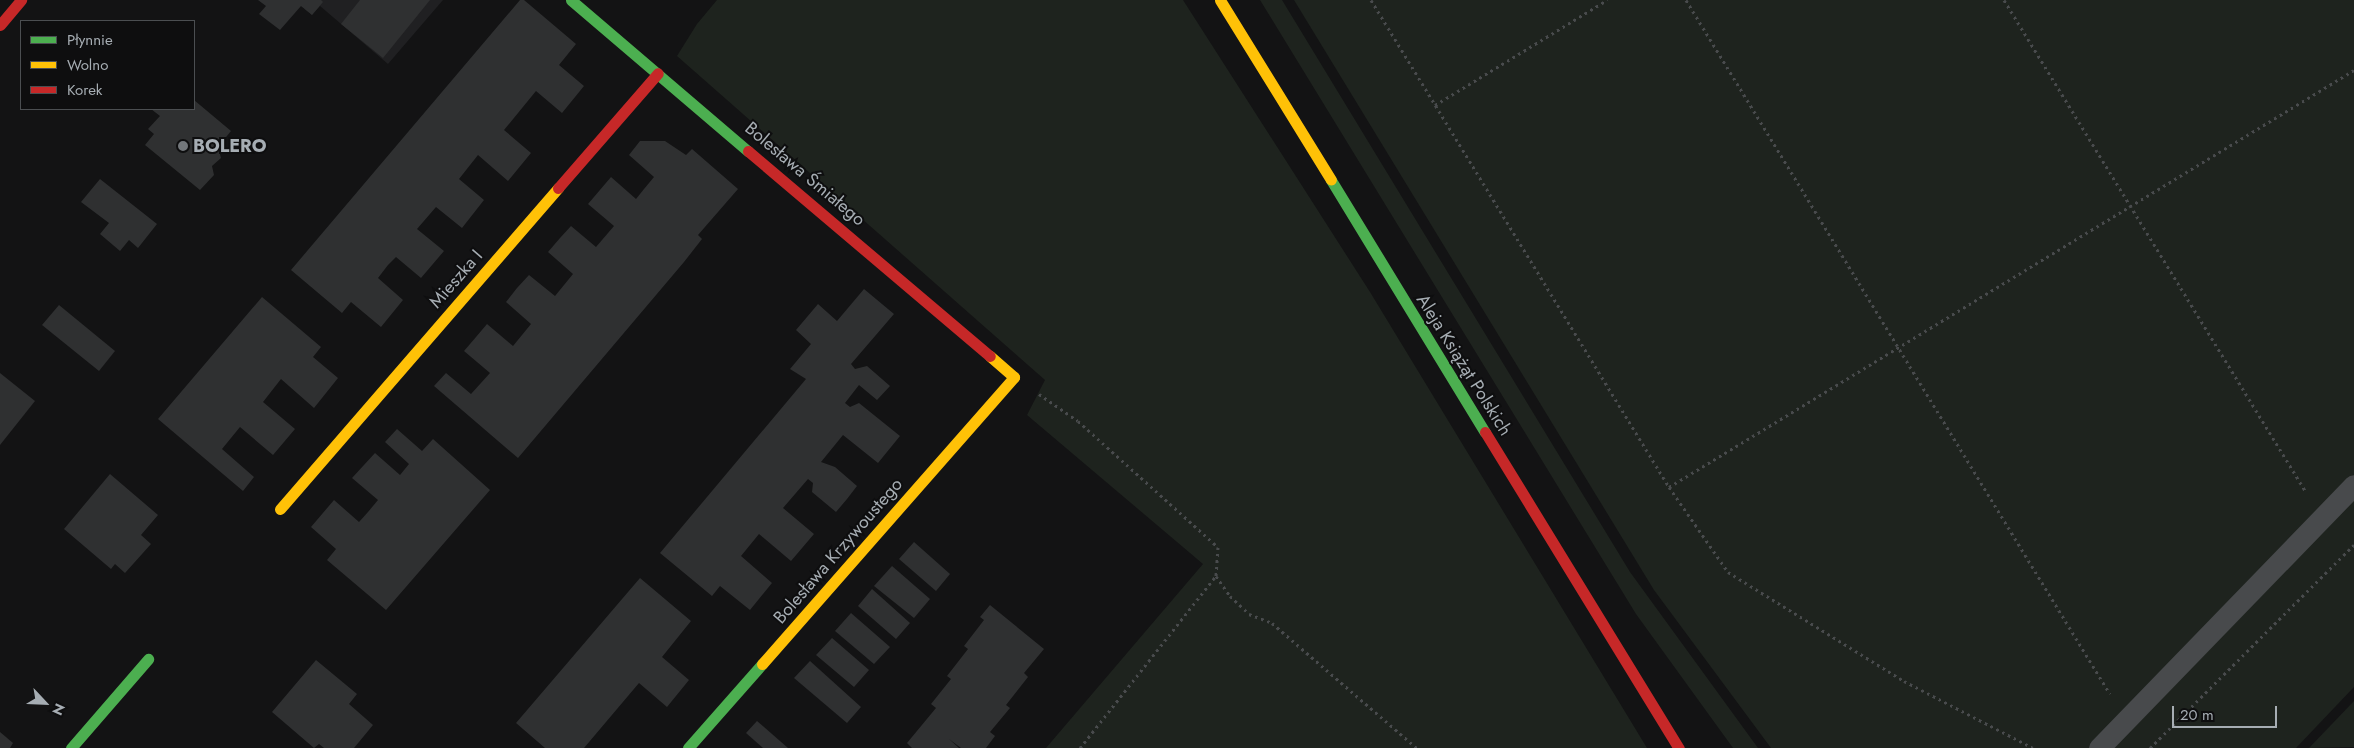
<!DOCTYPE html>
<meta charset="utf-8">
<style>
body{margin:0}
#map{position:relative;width:2354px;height:748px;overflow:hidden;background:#131314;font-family:Jost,sans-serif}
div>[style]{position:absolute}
.built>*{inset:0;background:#202022}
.green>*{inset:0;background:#1e231e}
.building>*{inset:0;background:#2f3031}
.path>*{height:3px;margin-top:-1.5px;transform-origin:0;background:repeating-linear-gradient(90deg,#494b4d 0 2.5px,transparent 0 6.5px)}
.lane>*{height:21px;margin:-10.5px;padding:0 10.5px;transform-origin:10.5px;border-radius:10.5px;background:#484a4c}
.fast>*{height:11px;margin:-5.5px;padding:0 5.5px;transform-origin:5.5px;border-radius:5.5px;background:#4caf50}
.slow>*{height:11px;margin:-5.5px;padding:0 5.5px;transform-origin:5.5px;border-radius:5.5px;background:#ffc107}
.jam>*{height:11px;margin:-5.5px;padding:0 5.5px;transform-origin:5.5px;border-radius:5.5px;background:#c62828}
.dots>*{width:14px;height:14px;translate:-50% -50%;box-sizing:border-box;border:2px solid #0e0e0f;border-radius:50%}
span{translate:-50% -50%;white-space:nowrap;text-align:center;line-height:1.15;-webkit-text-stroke:4px #0e0e0f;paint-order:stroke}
.poi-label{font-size:18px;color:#a6adb3;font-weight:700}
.left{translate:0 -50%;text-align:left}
.street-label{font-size:18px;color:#a6adb3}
.legend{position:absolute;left:20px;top:20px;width:175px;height:90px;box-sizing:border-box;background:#0e0e0f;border:1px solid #4b4e51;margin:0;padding:6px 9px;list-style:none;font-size:15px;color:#a6adb3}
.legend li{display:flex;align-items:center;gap:10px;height:25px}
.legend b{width:25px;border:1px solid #4b4e51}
.north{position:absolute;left:20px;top:678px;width:50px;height:50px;-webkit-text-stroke:4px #0e0e0f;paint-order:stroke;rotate:115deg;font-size:14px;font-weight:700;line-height:20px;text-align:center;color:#a6adb3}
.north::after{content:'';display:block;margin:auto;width:18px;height:22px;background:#a6adb3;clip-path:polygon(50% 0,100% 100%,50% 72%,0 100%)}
.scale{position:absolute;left:2172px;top:706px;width:105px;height:22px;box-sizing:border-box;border:2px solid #a6adb3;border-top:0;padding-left:6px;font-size:15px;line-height:18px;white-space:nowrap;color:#a6adb3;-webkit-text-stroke:4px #0e0e0f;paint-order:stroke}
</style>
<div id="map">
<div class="built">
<div style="clip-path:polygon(294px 0,443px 0,388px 64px,320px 6px,312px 15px)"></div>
</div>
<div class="green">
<div style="clip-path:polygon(717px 0,1183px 0,1370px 292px,1647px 748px,1046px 748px,1203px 564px,1027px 415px,1045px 380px,677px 56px,697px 24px)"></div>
<div style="clip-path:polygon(1260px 0,1282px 0,1630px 572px,1758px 748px,1733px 748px,1636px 614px)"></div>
<div style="clip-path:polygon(1294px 0,2354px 0,2354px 687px,2296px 748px,1771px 748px,1654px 590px)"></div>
<div style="clip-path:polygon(2354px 701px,2354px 747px,2309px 748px)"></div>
</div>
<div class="building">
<div style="clip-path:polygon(258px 0,321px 0,323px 2px,312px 15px,301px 6px,280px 30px,259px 14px,266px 6px)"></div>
<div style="clip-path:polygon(360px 0,430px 0,383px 58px,341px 24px)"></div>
<div style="clip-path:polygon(520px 0,524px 0,576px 44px,559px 65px,584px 86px,562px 113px,536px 91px,504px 130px,531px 153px,508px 181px,478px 155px,459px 179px,484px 200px,462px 228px,436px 207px,417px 229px,444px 251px,421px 278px,396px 257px,388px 265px,378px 278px,403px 300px,381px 327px,351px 302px,342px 313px,291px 270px)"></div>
<div style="clip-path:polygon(194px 100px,231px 131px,218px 147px,221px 158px,212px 166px,214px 175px,200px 190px,145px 145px,154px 134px,148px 129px,160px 116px,151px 109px,194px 109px)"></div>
<div style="clip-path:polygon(640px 141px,665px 141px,686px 155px,692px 149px,738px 189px,698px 235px,702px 239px,684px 262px,518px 458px,434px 386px,446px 373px,471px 394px,490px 373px,464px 351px,476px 337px,487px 324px,513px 346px,531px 324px,506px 302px,517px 288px,529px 275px,555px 296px,573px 274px,548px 252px,560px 238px,571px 226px,596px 247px,614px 226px,588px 204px,611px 177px,636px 199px,644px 189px,654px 177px,629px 155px)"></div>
<div style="clip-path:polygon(100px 179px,157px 224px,138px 248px,129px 240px,120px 251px,100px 234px,109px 223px,81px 202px)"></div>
<div style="clip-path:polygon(864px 289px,894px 314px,851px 364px,855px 369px,867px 366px,890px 386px,877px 400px,859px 385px,845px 403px,850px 407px,859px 403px,900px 436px,878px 463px,843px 435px,821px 462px,835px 467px,857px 486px,847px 499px,836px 512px,812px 492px,813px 483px,808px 479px,783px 508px,814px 534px,791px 561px,759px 534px,741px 556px,772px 583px,750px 610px,720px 586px,712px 596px,660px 553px,806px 379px,790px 369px,811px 344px,796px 330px,818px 304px,837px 321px)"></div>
<div style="clip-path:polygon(262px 297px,321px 347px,313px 357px,338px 378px,314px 408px,281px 379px,263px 402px,295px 429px,273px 455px,240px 427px,222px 449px,254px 477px,243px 491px,158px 419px)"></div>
<div style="clip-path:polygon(59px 305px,115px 351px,99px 371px,42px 325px)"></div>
<div style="clip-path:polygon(0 373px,35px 401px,0 445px)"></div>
<div style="clip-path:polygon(397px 429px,422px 451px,433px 439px,490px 490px,386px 610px,327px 560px,336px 549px,311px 527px,334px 500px,359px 522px,368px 512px,378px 500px,352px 478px,375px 453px,400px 475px,409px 464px,385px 442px)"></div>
<div style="clip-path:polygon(110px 474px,158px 515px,141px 535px,151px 544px,125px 573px,115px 564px,111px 569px,64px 529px)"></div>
<div style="clip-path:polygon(914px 542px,950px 574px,936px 591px,899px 559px)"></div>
<div style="clip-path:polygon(892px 566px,930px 599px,914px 618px,874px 586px)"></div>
<div style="clip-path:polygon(640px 578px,691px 621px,662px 657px,689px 680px,667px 707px,639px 683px,584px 748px,545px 748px,516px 723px)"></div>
<div style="clip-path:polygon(872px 589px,910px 623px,896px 639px,858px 606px)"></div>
<div style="clip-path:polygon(990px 605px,1044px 649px,1024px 673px,1028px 677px,1006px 705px,1010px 708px,990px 732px,995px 736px,986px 748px,961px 748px,949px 739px,959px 748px,912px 748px,907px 743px,936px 708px,931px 704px,951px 679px,947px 676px,968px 649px,964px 646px,984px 620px,980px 617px)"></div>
<div style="clip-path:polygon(851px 613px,890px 647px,874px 664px,835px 631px)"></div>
<div style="clip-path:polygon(832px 638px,869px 670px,854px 687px,816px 655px)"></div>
<div style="clip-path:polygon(316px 660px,357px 694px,349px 704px,373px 725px,354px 748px,324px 748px,319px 744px,314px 748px,272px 712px)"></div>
<div style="clip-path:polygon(810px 661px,861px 707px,847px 723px,794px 678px)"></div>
<div style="clip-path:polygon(757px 721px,788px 748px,763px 748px,746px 733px)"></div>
<div style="clip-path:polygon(0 732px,13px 743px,10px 748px,0 748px)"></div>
</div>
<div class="path">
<div style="left:1371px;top:0;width:571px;rotate:58.54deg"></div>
<div style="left:1669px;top:487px;width:103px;rotate:55.2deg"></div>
<div style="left:1728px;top:572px;width:207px;rotate:31.8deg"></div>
<div style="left:1904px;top:681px;width:145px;rotate:27.4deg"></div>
<div style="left:1686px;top:0;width:813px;rotate:58.58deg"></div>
<div style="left:2004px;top:0;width:577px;rotate:58.46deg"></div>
<div style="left:1435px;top:105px;width:202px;rotate:-31.4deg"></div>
<div style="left:1039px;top:394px;width:47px;rotate:34.7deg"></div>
<div style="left:1078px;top:421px;width:188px;rotate:42deg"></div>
<div style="left:1218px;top:547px;width:29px;rotate:94deg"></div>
<div style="left:1216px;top:576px;width:24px;rotate:55deg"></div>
<div style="left:1230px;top:596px;width:26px;rotate:43deg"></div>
<div style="left:1249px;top:614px;width:25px;rotate:21deg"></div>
<div style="left:1272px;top:623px;width:191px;rotate:40.8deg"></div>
<div style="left:1669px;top:487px;width:802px;rotate:-31.33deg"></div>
<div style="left:1080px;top:748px;width:219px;rotate:-51.7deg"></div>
<div style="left:2150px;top:748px;width:288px;rotate:-44.9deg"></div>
</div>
<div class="lane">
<div style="left:2099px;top:748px;width:366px;rotate:-45.9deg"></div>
</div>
<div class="fast">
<div style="left:571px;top:0;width:233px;rotate:40.5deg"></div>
<div style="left:1331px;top:180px;width:295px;rotate:58.6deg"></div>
<div style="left:71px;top:748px;width:118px;rotate:-49.1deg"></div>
<div style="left:688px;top:748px;width:112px;rotate:-48.6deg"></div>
</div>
<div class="slow">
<div style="left:1220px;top:0;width:211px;rotate:58.3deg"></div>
<div style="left:280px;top:509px;width:425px;rotate:-49.1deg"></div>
<div style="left:762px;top:664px;width:382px;rotate:-48.7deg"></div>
<div style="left:1014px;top:377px;width:32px;rotate:-139deg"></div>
</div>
<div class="jam">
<div style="left:0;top:25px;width:33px;rotate:-50deg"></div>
<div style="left:748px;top:151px;width:317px;rotate:40.3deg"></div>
<div style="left:558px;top:188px;width:152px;rotate:-49deg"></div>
<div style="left:1485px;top:432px;width:371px;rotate:58.5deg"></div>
</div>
<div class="dots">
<div style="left:183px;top:146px;background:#73777b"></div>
</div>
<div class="poi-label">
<span class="left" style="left:193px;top:146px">BOLERO</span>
</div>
<div class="street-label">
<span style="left:805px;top:174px;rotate:40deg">Bolesława Śmiałego</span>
<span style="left:456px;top:279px;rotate:-49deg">Mieszka I</span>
<span style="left:1464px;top:365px;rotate:58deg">Aleja Książąt Polskich</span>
<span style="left:838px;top:551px;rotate:-49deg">Bolesława Krzywoustego</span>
</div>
<ul class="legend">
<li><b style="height:6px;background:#4caf50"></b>Płynnie</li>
<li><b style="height:6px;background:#ffc107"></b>Wolno</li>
<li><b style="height:6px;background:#c62828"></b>Korek</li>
</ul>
<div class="north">N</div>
<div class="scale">20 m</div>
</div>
